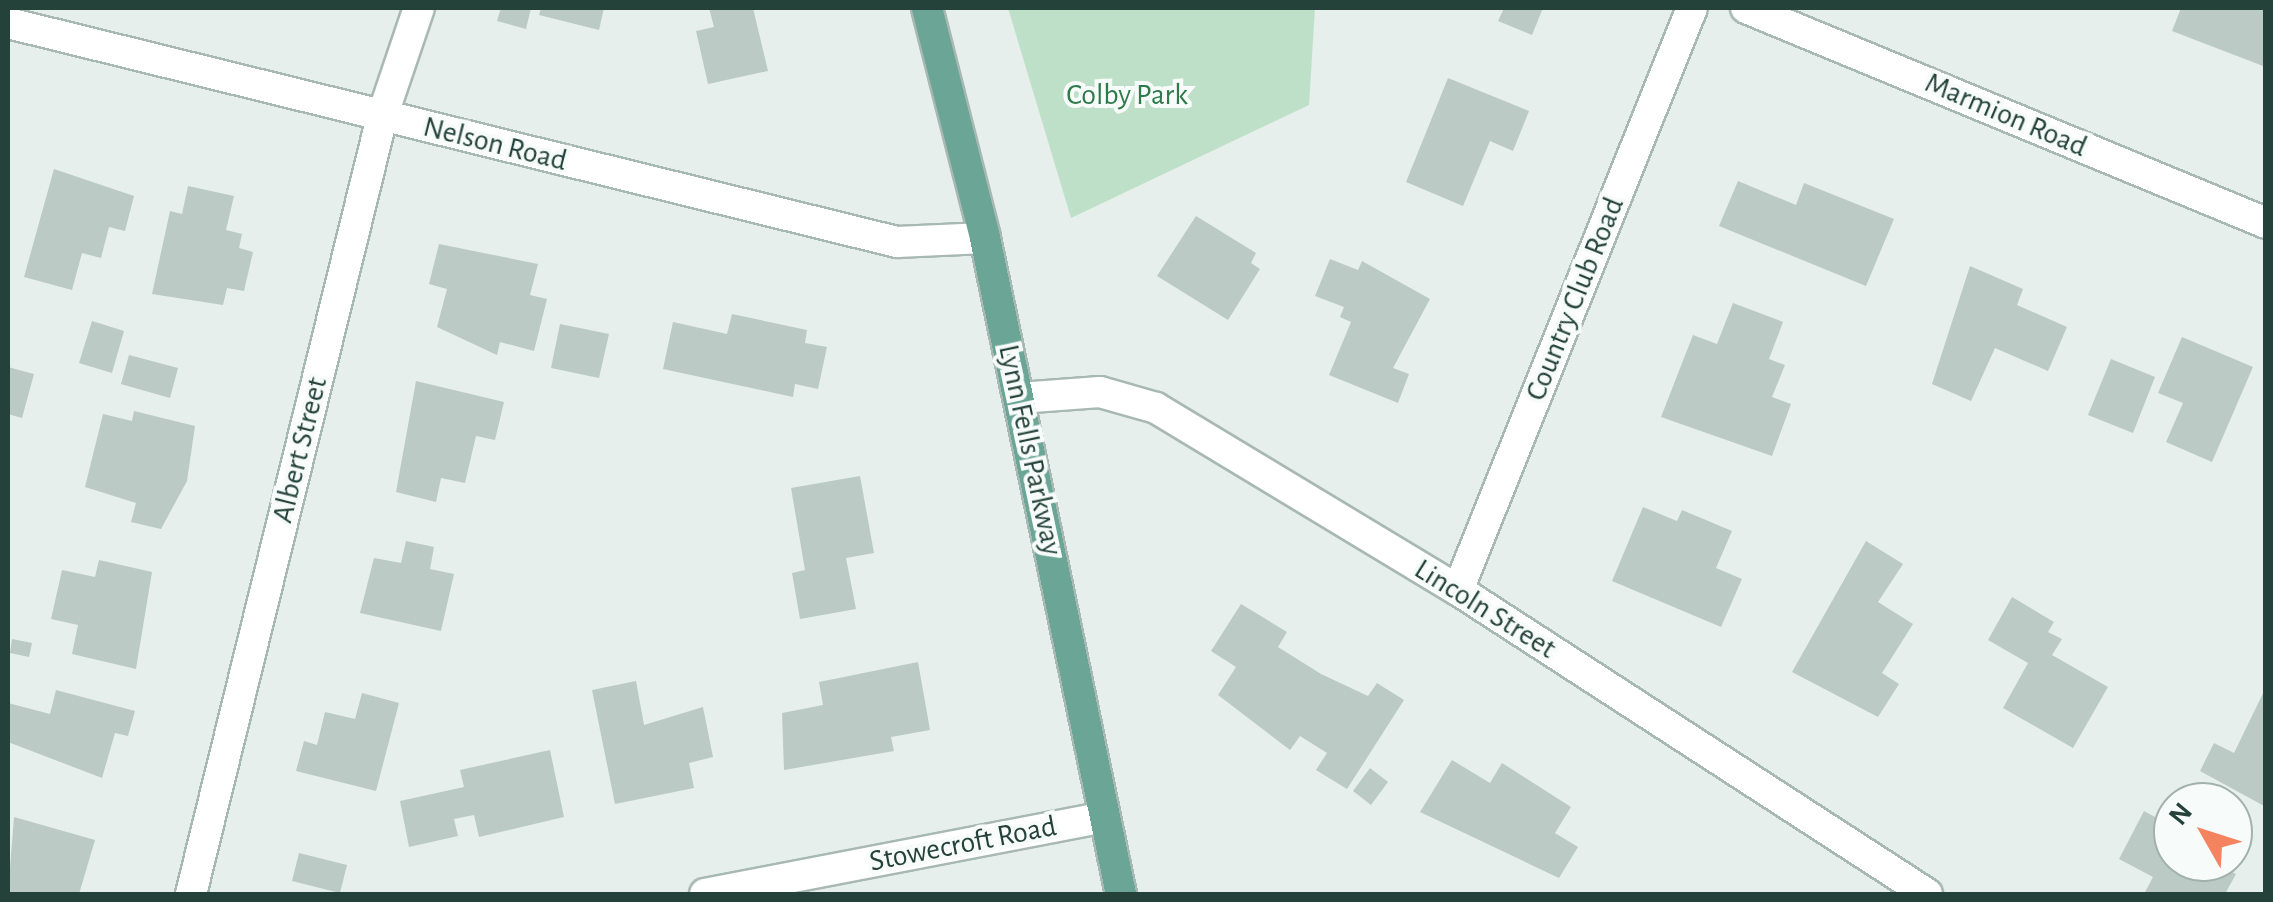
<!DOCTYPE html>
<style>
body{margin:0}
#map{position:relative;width:2273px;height:902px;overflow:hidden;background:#e6efeb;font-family:"Alegreya Sans",sans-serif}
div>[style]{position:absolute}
.green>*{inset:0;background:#bfe0c8}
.building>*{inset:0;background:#bbcac4}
.roads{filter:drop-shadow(2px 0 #a8b8b2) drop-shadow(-2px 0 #a8b8b2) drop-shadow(0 2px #a8b8b2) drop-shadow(0 -2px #a8b8b2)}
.minor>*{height:30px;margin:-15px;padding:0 15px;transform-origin:15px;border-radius:15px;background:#fff}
.major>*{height:30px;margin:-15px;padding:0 15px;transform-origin:15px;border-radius:15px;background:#6aa596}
span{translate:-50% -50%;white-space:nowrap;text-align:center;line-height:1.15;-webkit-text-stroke:8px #f7fbf9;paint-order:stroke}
.park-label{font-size:30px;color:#2d7a4b}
.street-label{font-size:30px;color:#24423a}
.frame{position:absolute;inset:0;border:10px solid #24423a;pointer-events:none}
.north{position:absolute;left:2153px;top:782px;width:100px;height:100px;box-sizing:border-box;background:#f7fbf9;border:2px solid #a3b1ad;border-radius:50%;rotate:309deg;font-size:28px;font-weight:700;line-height:40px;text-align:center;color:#24423a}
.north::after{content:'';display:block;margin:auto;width:35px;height:45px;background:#f4845f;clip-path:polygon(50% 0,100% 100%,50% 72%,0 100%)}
</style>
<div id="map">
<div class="green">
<div style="clip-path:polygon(1008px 8px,1315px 8px,1309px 105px,1071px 218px)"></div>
</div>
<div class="building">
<div style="clip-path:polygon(501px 8px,531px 8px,526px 29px,497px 21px)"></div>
<div style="clip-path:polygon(541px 8px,604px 8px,599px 30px,539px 15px)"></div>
<div style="clip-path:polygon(709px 8px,753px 8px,768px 71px,708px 84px,696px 31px,714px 27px)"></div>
<div style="clip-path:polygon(1504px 8px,1543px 8px,1532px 35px,1498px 21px)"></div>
<div style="clip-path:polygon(2181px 8px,2266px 8px,2263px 66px,2172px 31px)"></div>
<div style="clip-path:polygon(1448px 78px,1529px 111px,1513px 151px,1490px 141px,1463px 206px,1406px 182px)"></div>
<div style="clip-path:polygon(54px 169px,134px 196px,125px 231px,109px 227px,101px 258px,82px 253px,72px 290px,24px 277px)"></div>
<div style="clip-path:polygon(1738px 181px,1796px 205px,1804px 183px,1894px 219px,1866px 286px,1719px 226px)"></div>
<div style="clip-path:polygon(188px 186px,234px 196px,226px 230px,242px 234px,239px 248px,253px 252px,244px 291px,227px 288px,223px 305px,152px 294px,170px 211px,182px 214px)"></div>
<div style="clip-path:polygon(1196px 216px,1256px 253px,1251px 263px,1260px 269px,1228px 320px,1157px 276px)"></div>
<div style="clip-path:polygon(439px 244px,538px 264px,530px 295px,547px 299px,534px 351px,500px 342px,497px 355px,437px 327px,447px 289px,429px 284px)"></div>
<div style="clip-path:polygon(1330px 259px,1358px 270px,1362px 261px,1430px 299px,1393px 368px,1409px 374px,1398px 403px,1329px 375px,1351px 322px,1340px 317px,1344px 307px,1315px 296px)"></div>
<div style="clip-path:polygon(1970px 266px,2023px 289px,2017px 305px,2067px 327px,2048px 371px,1995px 348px,1971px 401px,1932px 384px)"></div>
<div style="clip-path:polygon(1733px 303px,1783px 322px,1769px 359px,1785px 365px,1772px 397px,1791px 404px,1772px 456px,1661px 417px,1693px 335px,1717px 344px)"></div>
<div style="clip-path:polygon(732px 314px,807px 330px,805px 343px,827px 347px,818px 389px,795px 384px,793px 397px,663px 369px,673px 322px,727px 334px)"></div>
<div style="clip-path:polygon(92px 321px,124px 331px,112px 373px,79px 363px)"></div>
<div style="clip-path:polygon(560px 324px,609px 334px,599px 378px,551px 368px)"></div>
<div style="clip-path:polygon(2182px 337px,2253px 367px,2212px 462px,2166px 442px,2183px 403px,2158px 393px)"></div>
<div style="clip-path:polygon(129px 355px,178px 368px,170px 398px,121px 384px)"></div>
<div style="clip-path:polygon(2111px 359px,2155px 377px,2133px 433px,2088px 415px)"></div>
<div style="clip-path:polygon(8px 367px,34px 374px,22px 418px,8px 414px)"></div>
<div style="clip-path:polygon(416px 381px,504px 402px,495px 440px,476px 436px,465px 483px,441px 478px,436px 502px,396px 492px)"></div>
<div style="clip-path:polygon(134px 411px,195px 426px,187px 481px,161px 529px,131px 522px,136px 503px,85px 487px,103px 414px,132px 421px)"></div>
<div style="clip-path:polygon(860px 476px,874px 553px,846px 558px,856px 609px,800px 619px,792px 573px,805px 570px,791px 488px)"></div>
<div style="clip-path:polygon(1643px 507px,1677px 521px,1682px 510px,1732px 531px,1716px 568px,1742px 579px,1721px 627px,1612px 581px)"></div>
<div style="clip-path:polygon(406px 541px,434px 547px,430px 569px,454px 574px,441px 631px,360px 613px,374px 558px,401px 563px)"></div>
<div style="clip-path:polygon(1866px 541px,1903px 564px,1878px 602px,1913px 624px,1882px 673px,1899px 684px,1878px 717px,1792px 672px)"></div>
<div style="clip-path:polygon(99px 560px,152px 572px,136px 669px,72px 654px,78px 625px,51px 619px,62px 570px,95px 577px)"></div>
<div style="clip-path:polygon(2012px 597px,2054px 622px,2048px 632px,2062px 639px,2052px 655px,2108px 687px,2073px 748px,2003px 708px,2028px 663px,1988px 640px)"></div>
<div style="clip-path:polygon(1241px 604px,1287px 632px,1278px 647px,1321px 674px,1368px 696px,1377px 683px,1404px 700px,1347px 789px,1316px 770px,1327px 753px,1300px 736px,1290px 750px,1218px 695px,1236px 667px,1211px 651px)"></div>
<div style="clip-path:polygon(12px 639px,32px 643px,29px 657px,10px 653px)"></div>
<div style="clip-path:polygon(918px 662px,930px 730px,891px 737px,894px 751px,784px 770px,782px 713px,823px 705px,819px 682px)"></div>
<div style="clip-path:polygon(636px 681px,644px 725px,703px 707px,713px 757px,689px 763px,694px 788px,615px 804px,592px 690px)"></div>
<div style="clip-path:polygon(2266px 687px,2266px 807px,2200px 771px,2214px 743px,2234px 753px)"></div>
<div style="clip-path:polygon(56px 690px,135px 711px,128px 736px,115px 733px,102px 778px,8px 742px,8px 703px,50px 714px)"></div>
<div style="clip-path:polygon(362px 693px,399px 703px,376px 791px,296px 771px,304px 741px,317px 745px,325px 712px,355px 719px)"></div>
<div style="clip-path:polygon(550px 750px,564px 817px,479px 837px,474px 815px,454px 819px,458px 836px,409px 847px,400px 801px,464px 787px,460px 770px)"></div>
<div style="clip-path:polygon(1452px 760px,1490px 783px,1502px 763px,1571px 807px,1555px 833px,1578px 847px,1559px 878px,1420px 812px)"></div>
<div style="clip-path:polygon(1370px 768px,1388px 782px,1371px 805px,1353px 791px)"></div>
<div style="clip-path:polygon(2144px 811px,2168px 824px,2159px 841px,2173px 849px,2173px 862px,2213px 862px,2236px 874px,2225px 894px,2144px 894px,2153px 877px,2119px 859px)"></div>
<div style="clip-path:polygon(14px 817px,95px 840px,79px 894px,8px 894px)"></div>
<div style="clip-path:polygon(299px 853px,347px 865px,340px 893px,292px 881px)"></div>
</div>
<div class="roads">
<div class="minor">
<div style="left:1746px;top:8px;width:563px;rotate:22.46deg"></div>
<div style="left:8px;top:23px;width:916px;rotate:13.84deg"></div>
<div style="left:897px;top:242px;width:88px;rotate:-2.6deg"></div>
<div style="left:1019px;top:398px;width:81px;rotate:-4.2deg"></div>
<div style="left:1100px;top:392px;width:58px;rotate:15.9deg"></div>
<div style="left:1156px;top:408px;width:353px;rotate:31.1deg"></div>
<div style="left:1458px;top:590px;width:559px;rotate:32.95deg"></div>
<div style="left:1458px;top:590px;width:627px;rotate:-68.1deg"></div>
<div style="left:191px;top:894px;width:800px;rotate:-76.19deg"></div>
<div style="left:382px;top:117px;width:115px;rotate:-71.3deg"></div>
<div style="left:705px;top:894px;width:407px;rotate:-10.9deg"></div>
</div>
<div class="major">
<div style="left:927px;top:8px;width:237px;rotate:75.8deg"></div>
<div style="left:985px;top:238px;width:670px;rotate:78.29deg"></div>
</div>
</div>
<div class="park-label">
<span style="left:1127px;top:95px">Colby Park</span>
</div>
<div class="street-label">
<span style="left:2006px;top:115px;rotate:23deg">Marmion Road</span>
<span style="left:495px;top:144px;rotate:14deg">Nelson Road</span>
<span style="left:1575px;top:299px;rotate:-68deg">Country Club Road</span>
<span style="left:300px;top:450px;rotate:-76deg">Albert Street</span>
<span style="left:1030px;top:450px;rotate:78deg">Lynn Fells Parkway</span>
<span style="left:1485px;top:609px;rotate:32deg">Lincoln Street</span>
<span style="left:963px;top:844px;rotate:-11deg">Stowecroft Road</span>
</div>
<div class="frame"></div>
<div class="north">N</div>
</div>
